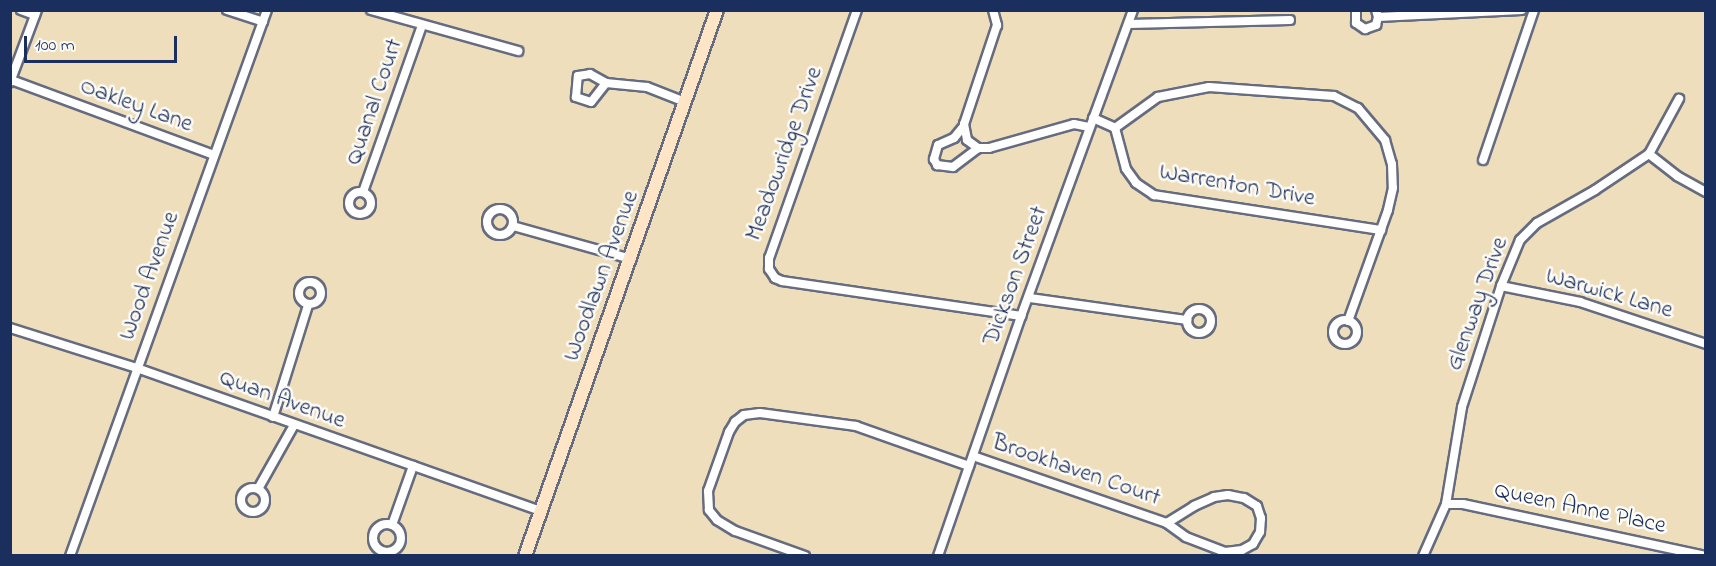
<!DOCTYPE html>
<style>
body{margin:0}
#map{position:relative;width:1716px;height:566px;overflow:hidden;background:#efdebc;font-family:"Indie Flower",sans-serif}
div>[style]{position:absolute}
.roads{filter:drop-shadow(2px 0 #656c7f) drop-shadow(-2px 0 #656c7f) drop-shadow(0 2px #656c7f) drop-shadow(0 -2px #656c7f)}
.street>*{height:8px;margin:-4px;padding:0 4px;transform-origin:4px;border-radius:4px;background:#fff}
.street>.ring{margin:-4px;padding:0;box-sizing:content-box;background:none;border:8px solid #fff;border-radius:50%}
.secondary>*{height:12px;margin:-6px;padding:0 6px;transform-origin:6px;border-radius:6px;background:#fde5c5}
span{translate:-50% -50%;white-space:nowrap;text-align:center;line-height:1.15;-webkit-text-stroke:5px #fdfcf7;paint-order:stroke}
.street-label{font-size:24px;color:#1b2f5e}
.frame{position:absolute;inset:0;border:12px solid #1b2f5e;pointer-events:none}
.scale{position:absolute;left:24px;top:36px;width:153px;height:27px;box-sizing:border-box;border:3px solid #1b2f5e;border-top:0;padding-left:8px;font-size:18px;line-height:21px;white-space:nowrap;color:#1b2f5e;-webkit-text-stroke:4px #fdfcf7;paint-order:stroke}
</style>
<div id="map">
<div class="roads">
<div class="street">
<div style="left:21px;top:10px;width:15px;rotate:20deg"></div>
<div style="left:227px;top:10px;width:38px;rotate:18deg"></div>
<div style="left:371px;top:10px;width:153px;rotate:15.6deg"></div>
<div style="left:857px;top:10px;width:263px;rotate:109.5deg"></div>
<div style="left:769px;top:258px;width:11px;rotate:90deg"></div>
<div style="left:769px;top:269px;width:11px;rotate:56deg"></div>
<div style="left:775px;top:278px;width:8px;rotate:23deg"></div>
<div style="left:782px;top:281px;width:242px;rotate:8.3deg"></div>
<div style="left:993px;top:10px;width:16px;rotate:75deg"></div>
<div style="left:997px;top:25px;width:104px;rotate:108.4deg"></div>
<div style="left:964px;top:124px;width:16px;rotate:79deg"></div>
<div style="left:967px;top:140px;width:14px;rotate:36deg"></div>
<div style="left:978px;top:148px;width:11px"></div>
<div style="left:989px;top:148px;width:88px;rotate:-15.8deg"></div>
<div style="left:1074px;top:124px;width:16px;rotate:11deg"></div>
<div style="left:1356px;top:10px;width:13px;rotate:90deg"></div>
<div style="left:1356px;top:23px;width:11px;rotate:34deg"></div>
<div style="left:1365px;top:29px;width:12px;rotate:-20deg"></div>
<div style="left:1376px;top:25px;width:8px;rotate:-76deg"></div>
<div style="left:1378px;top:17px;width:7px;rotate:-106deg"></div>
<div style="left:1378px;top:17px;width:144px;rotate:-2.8deg"></div>
<div style="left:1129px;top:24px;width:161px;rotate:-1.4deg"></div>
<div style="left:11px;top:80px;width:216px;rotate:20.3deg"></div>
<div style="left:10px;top:82px;width:77px;rotate:-69.4deg"></div>
<div style="left:606px;top:83px;width:24px;rotate:128deg"></div>
<div style="left:591px;top:102px;width:16px;rotate:-162deg"></div>
<div style="left:576px;top:97px;width:21px;rotate:-85deg"></div>
<div style="left:578px;top:76px;width:12px;rotate:-9deg"></div>
<div style="left:590px;top:74px;width:18px;rotate:29deg"></div>
<div style="left:606px;top:83px;width:41px;rotate:5.6deg"></div>
<div style="left:647px;top:87px;width:41px;rotate:21.5deg"></div>
<div style="left:1093px;top:118px;width:24px;rotate:24deg"></div>
<div style="left:1115px;top:128px;width:42px;rotate:75deg"></div>
<div style="left:1126px;top:169px;width:17px;rotate:54deg"></div>
<div style="left:1136px;top:183px;width:22px;rotate:34deg"></div>
<div style="left:1154px;top:195px;width:230px;rotate:8.8deg"></div>
<div style="left:963px;top:127px;width:14px;rotate:129deg"></div>
<div style="left:954px;top:138px;width:17px;rotate:156deg"></div>
<div style="left:938px;top:145px;width:15px;rotate:106deg"></div>
<div style="left:934px;top:159px;width:7px;rotate:63deg"></div>
<div style="left:937px;top:165px;width:16px;rotate:7deg"></div>
<div style="left:953px;top:167px;width:31px;rotate:-37deg"></div>
<div style="left:1115px;top:128px;width:53px;rotate:-35.8deg"></div>
<div style="left:1158px;top:97px;width:52px;rotate:-11.1deg"></div>
<div style="left:1209px;top:87px;width:125px;rotate:4.1deg"></div>
<div style="left:1334px;top:96px;width:27px;rotate:27deg"></div>
<div style="left:1358px;top:108px;width:42px;rotate:49.8deg"></div>
<div style="left:1385px;top:140px;width:25px;rotate:74deg"></div>
<div style="left:1392px;top:164px;width:24px;rotate:88deg"></div>
<div style="left:1393px;top:188px;width:23px;rotate:103deg"></div>
<div style="left:1388px;top:210px;width:118px;rotate:109.8deg"></div>
<div style="left:1649px;top:154px;width:36px;rotate:38deg"></div>
<div style="left:1677px;top:176px;width:33px;rotate:29deg"></div>
<div style="left:1483px;top:160px;width:158px;rotate:-71.2deg"></div>
<div class="ring" style="left:349px;top:192px;width:14px;height:14px"></div>
<div style="left:363px;top:192px;width:177px;rotate:-70.5deg"></div>
<div class="ring" style="left:487px;top:209px;width:18px;height:18px"></div>
<div style="left:513px;top:226px;width:123px;rotate:15.6deg"></div>
<div class="ring" style="left:299px;top:282px;width:14px;height:14px"></div>
<div style="left:1501px;top:286px;width:81px;rotate:11.4deg"></div>
<div style="left:1580px;top:302px;width:133px;rotate:18.4deg"></div>
<div style="left:1030px;top:298px;width:159px;rotate:8deg"></div>
<div class="ring" style="left:1187px;top:309px;width:16px;height:16px"></div>
<div class="ring" style="left:1333px;top:320px;width:16px;height:16px"></div>
<div style="left:10px;top:328px;width:133px;rotate:17.5deg"></div>
<div style="left:137px;top:368px;width:428px;rotate:19.5deg"></div>
<div style="left:273px;top:417px;width:117px;rotate:-72.6deg"></div>
<div style="left:973px;top:456px;width:205px;rotate:19.1deg"></div>
<div class="ring" style="left:241px;top:488px;width:16px;height:16px"></div>
<div style="left:258px;top:489px;width:73px;rotate:-60.6deg"></div>
<div style="left:1228px;top:495px;width:16px;rotate:11deg"></div>
<div style="left:1244px;top:498px;width:15px;rotate:32deg"></div>
<div style="left:1257px;top:506px;width:13px;rotate:72deg"></div>
<div style="left:1261px;top:518px;width:14px;rotate:94deg"></div>
<div style="left:1260px;top:532px;width:14px;rotate:120deg"></div>
<div style="left:1253px;top:544px;width:13px;rotate:151deg"></div>
<div style="left:1242px;top:550px;width:17px;rotate:173deg"></div>
<div style="left:1225px;top:552px;width:42px;rotate:-159deg"></div>
<div style="left:1186px;top:537px;width:24px;rotate:-144deg"></div>
<div style="left:1167px;top:523px;width:32px;rotate:-32deg"></div>
<div style="left:1194px;top:506px;width:22px;rotate:-24deg"></div>
<div style="left:1214px;top:497px;width:14px;rotate:-8deg"></div>
<div style="left:1446px;top:504px;width:17px"></div>
<div style="left:1463px;top:504px;width:248px;rotate:12.1deg"></div>
<div class="ring" style="left:373px;top:524px;width:20px;height:20px"></div>
<div style="left:392px;top:525px;width:63px;rotate:-70.4deg"></div>
<div style="left:70px;top:556px;width:580px;rotate:-70.16deg"></div>
<div style="left:805px;top:556px;width:74px;rotate:-160.3deg"></div>
<div style="left:735px;top:531px;width:21px;rotate:-149deg"></div>
<div style="left:717px;top:520px;width:13px;rotate:-129deg"></div>
<div style="left:709px;top:510px;width:19px;rotate:-93deg"></div>
<div style="left:708px;top:491px;width:63px;rotate:-70.4deg"></div>
<div style="left:729px;top:432px;width:12px;rotate:-59deg"></div>
<div style="left:735px;top:422px;width:11px;rotate:-38deg"></div>
<div style="left:744px;top:415px;width:16px;rotate:-7deg"></div>
<div style="left:760px;top:413px;width:97px;rotate:7.7deg"></div>
<div style="left:856px;top:426px;width:120px;rotate:19.5deg"></div>
<div style="left:938px;top:556px;width:254px;rotate:-70.9deg"></div>
<div style="left:1021px;top:316px;width:326px;rotate:-69.9deg"></div>
<div style="left:1423px;top:556px;width:57px;rotate:-66.1deg"></div>
<div style="left:1446px;top:504px;width:98px;rotate:-80.6deg"></div>
<div style="left:1462px;top:407px;width:127px;rotate:-72.1deg"></div>
<div style="left:1501px;top:286px;width:50px;rotate:-67.6deg"></div>
<div style="left:1520px;top:240px;width:24px;rotate:-45deg"></div>
<div style="left:1537px;top:223px;width:67px;rotate:-29.6deg"></div>
<div style="left:1595px;top:190px;width:65px;rotate:-33.7deg"></div>
<div style="left:1649px;top:154px;width:63px;rotate:-61.4deg"></div>
</div>
<div class="secondary">
<div style="left:525px;top:556px;width:579px;rotate:-70.63deg"></div>
</div>
</div>
<div class="street-label">
<span style="left:375px;top:102px;rotate:-71deg">Quanal Court</span>
<span style="left:136px;top:106px;rotate:20deg">Oakley Lane</span>
<span style="left:785px;top:154px;rotate:-70deg">Meadowridge Drive</span>
<span style="left:1237px;top:186px;rotate:10deg">Warrenton Drive</span>
<span style="left:150px;top:276px;rotate:-70deg">Wood Avenue</span>
<span style="left:602px;top:276px;rotate:-70deg">Woodlawn Avenue</span>
<span style="left:1016px;top:276px;rotate:-70deg">Dickson Street</span>
<span style="left:1609px;top:294px;rotate:16deg">Warwick Lane</span>
<span style="left:1478px;top:304px;rotate:-70deg">Glenway Drive</span>
<span style="left:282px;top:400px;rotate:20deg">Quan Avenue</span>
<span style="left:1076px;top:471px;rotate:19deg">Brookhaven Court</span>
<span style="left:1580px;top:509px;rotate:12deg">Queen Anne Place</span>
</div>
<div class="frame"></div>
<div class="scale">100 m</div>
</div>
